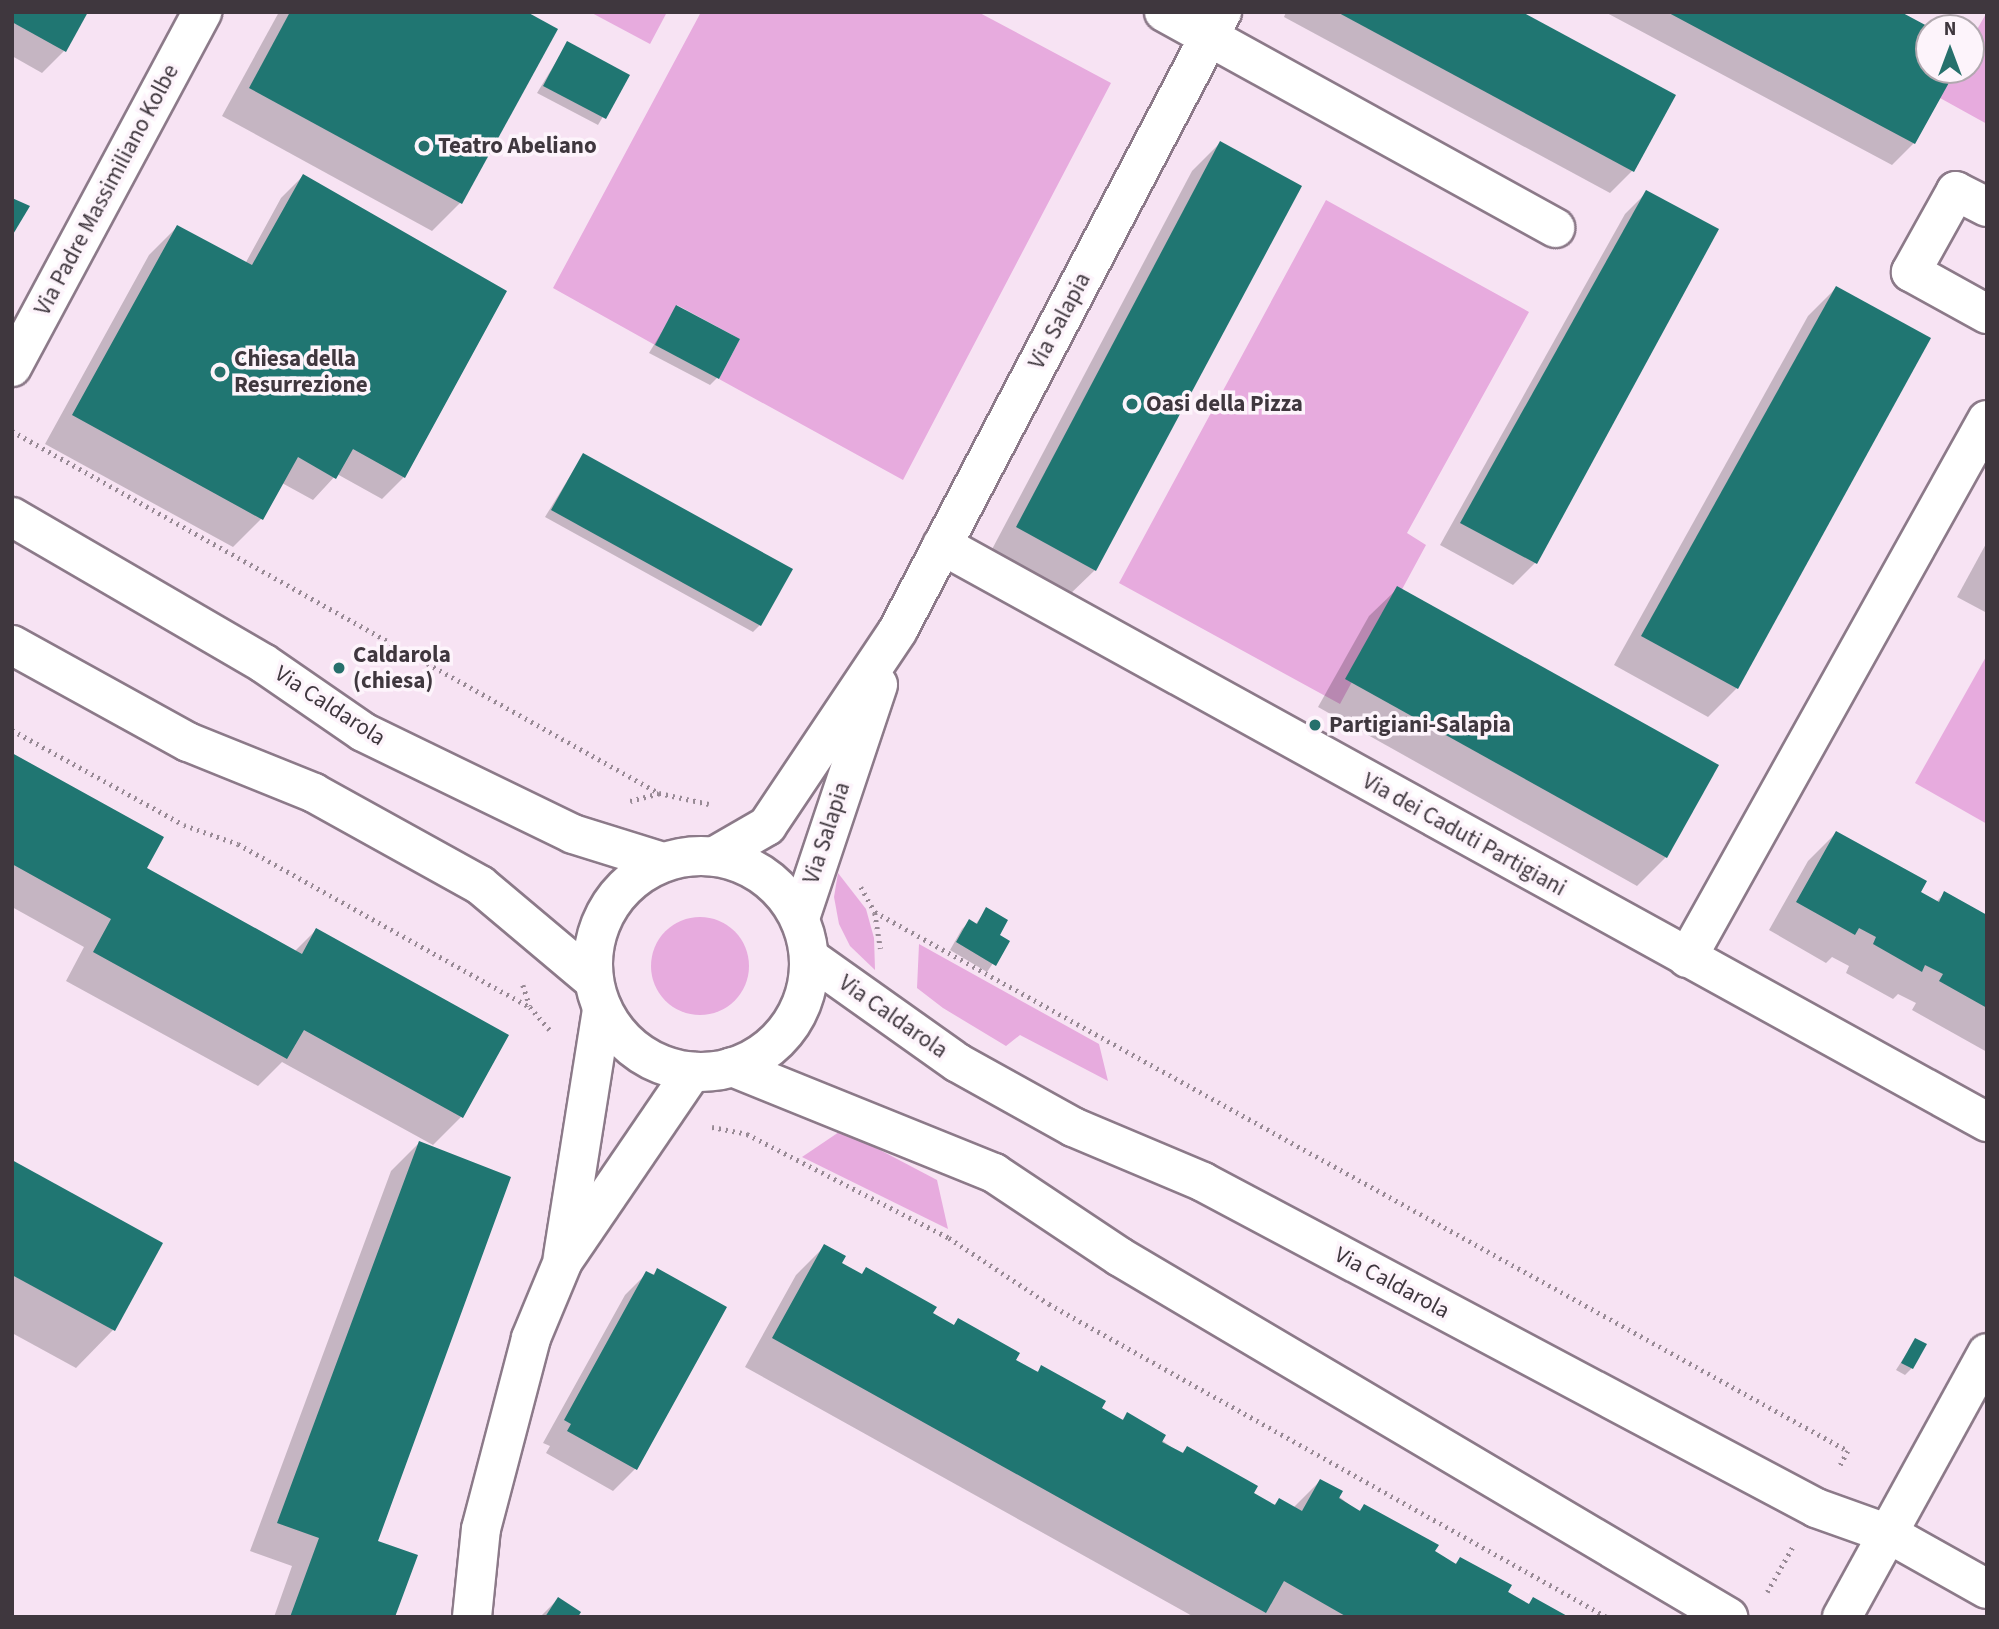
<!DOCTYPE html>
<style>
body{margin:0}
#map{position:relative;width:1999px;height:1629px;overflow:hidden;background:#f7e3f3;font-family:"Source Sans 3",sans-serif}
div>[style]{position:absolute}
.green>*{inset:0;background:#e7abde}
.round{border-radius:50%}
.shadow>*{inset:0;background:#0003}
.building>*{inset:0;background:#207672}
.path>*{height:4.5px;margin-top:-2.25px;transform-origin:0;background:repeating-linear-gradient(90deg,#988a95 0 2px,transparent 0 7px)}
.roads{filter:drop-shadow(2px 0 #8c7a89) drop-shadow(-2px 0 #8c7a89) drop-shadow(0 2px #8c7a89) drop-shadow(0 -2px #8c7a89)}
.street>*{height:38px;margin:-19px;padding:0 19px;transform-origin:19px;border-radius:19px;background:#fff}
.secondary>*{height:38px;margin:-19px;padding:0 19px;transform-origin:19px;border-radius:19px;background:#fff}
.secondary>.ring{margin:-19px;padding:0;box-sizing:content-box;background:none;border:38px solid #fff;border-radius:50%}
.dots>*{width:19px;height:19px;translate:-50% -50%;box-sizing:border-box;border:4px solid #fdf4fb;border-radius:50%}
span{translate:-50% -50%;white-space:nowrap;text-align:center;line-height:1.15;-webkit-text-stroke:7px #fdf4fb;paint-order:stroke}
.poi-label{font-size:23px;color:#3f373e;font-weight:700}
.left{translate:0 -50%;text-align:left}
.street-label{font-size:23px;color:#3f373e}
.frame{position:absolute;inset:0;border:14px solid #3f373e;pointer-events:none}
.north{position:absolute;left:1915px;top:14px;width:70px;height:70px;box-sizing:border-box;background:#fdf4fb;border:2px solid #b1a8af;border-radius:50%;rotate:0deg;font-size:19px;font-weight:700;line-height:28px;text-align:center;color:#3f373e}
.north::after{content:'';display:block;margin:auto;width:24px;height:32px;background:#26706c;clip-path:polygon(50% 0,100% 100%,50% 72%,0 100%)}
</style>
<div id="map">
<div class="green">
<div style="clip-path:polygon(590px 12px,667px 12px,650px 44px)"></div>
<div style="clip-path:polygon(701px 12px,978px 12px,1111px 83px,903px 480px,719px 379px,740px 339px,677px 305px,655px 345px,553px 288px)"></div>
<div style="clip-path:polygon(1987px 12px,1987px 124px,1940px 98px,1955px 70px,1971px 70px,1971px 40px)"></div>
<div style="clip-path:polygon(1326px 200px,1529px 312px,1407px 533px,1426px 545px,1340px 704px,1119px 583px)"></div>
<div style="clip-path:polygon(1987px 655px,1987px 824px,1915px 783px)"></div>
<div style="clip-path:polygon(838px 873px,866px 909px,874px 938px,875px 970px,850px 946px,839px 924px,834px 897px)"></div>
<div class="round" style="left:651px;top:917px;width:98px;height:98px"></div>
<div style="clip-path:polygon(919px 944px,1099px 1044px,1108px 1081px,1020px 1035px,1006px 1046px,943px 1008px,917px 988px)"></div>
<div style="clip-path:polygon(842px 1130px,937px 1180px,948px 1229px,802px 1157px)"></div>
</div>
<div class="shadow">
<div style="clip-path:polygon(12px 12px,64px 51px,42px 73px,12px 56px)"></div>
<div style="clip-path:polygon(279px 12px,524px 12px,556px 30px,460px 203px,432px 231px,222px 116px)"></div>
<div style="clip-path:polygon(1286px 12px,1519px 12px,1674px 95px,1632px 171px,1610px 193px,1284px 17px)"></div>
<div style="clip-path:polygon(1605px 12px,1898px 12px,1929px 29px,1929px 70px,1954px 70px,1914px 143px,1892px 165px)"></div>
<div style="clip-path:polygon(567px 44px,627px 76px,598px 125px,537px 93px)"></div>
<div style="clip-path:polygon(1220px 143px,1095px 570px,1066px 598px,989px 555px,1192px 171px)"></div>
<div style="clip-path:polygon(303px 176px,404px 477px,382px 499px,337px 474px,313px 500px,282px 483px,261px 519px,233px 547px,45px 444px,149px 255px,177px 227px,245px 264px,281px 198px)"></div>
<div style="clip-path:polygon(1647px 192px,1535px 563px,1513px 585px,1440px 545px,1625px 214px)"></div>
<div style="clip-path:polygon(1836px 288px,1885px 419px,1737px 688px,1708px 717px,1614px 665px,1808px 316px)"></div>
<div style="clip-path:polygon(677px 307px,717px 378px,710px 385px,649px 353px)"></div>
<div style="clip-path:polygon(583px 455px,760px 625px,753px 632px,545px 517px)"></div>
<div style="clip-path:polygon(1987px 542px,1987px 613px,1957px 597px)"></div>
<div style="clip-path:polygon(1398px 588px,1717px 765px,1666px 857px,1637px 886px,1318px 707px,1369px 616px)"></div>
<div style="clip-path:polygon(12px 755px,144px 869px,294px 952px,316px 930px,461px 1117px,433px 1145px,282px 1062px,258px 1086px,66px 981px,84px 947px,12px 907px)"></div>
<div style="clip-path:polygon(1836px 833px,1918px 893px,1936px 902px,1945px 893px,1987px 917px,1987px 1052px,1912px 1010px,1916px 1003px,1898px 994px,1893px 999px,1846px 973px,1849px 966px,1832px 957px,1826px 963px,1769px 930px,1808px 861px)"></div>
<div style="clip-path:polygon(987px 909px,998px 935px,1008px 941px,987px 972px,950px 950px,962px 929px,969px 922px,975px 925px)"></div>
<div style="clip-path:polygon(419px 1143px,376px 1542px,393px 1617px,274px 1617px,292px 1566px,250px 1551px,391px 1171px)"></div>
<div style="clip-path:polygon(12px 1162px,113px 1330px,76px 1368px,12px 1333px)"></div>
<div style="clip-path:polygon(825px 1246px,839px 1264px,953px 1326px,958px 1320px,1014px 1361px,1036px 1373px,1042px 1367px,1100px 1409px,1121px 1421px,1127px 1415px,1181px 1454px,1187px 1448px,1273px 1506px,1279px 1500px,1293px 1508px,1320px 1481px,1358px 1512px,1364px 1506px,1454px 1565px,1460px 1559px,1528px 1605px,1534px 1599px,1566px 1617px,1194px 1617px,745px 1367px,796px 1275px)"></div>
<div style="clip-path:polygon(657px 1270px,635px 1469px,613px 1491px,546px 1453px,550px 1446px,543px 1443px,625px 1295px,647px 1273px,652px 1276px)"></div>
<div style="clip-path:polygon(1915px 1340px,1912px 1368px,1905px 1375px,1896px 1370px)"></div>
<div style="clip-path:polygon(558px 1599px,576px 1617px,540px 1617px)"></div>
</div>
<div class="building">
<div style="clip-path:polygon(12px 12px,88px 12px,66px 52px,12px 22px)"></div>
<div style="clip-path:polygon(290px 12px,527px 12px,558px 29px,462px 204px,249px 88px)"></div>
<div style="clip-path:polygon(1337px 12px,1522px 12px,1676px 95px,1634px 172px)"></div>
<div style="clip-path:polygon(1667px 12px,1901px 12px,1929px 27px,1929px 70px,1956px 70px,1915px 144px)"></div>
<div style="clip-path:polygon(567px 41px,630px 75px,606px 119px,543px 86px)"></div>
<div style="clip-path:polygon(1220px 141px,1302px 186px,1096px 571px,1016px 527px)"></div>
<div style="clip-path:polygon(303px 174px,507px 291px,405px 478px,353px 449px,336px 479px,298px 457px,263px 520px,72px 415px,177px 225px,252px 265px)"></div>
<div style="clip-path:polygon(1646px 190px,1719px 229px,1537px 564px,1460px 523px)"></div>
<div style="clip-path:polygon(12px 198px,30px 206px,12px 236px)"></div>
<div style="clip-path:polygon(1836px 286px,1931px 338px,1738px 689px,1641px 636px)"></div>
<div style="clip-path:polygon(676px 305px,740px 339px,719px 379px,655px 345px)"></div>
<div style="clip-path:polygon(583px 453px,793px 569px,761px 626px,551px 510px)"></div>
<div style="clip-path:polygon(1397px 586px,1719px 765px,1667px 858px,1345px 679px)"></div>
<div style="clip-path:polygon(12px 753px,164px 837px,147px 868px,302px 954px,316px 928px,509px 1035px,463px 1118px,304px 1030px,287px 1059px,93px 952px,111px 919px,12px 864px)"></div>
<div style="clip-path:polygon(1836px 831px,1927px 881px,1921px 892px,1939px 902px,1944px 891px,1987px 915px,1987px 1008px,1939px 981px,1943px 974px,1925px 965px,1922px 972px,1873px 944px,1876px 937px,1859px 928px,1855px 935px,1796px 902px)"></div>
<div style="clip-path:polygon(986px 907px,1008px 920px,1000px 935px,1010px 941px,996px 966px,956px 942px,969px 919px,977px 924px)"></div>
<div style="clip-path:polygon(419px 1141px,511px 1177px,378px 1541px,418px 1555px,395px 1617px,290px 1617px,319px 1538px,277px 1523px)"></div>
<div style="clip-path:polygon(12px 1160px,163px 1243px,115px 1331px,12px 1275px)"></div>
<div style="clip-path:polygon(824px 1244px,846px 1256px,842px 1263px,862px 1274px,866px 1267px,937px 1307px,933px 1313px,954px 1325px,958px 1318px,1020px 1353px,1016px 1360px,1038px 1372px,1041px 1365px,1106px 1401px,1102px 1408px,1123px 1420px,1127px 1412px,1166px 1435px,1162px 1442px,1183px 1453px,1187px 1446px,1258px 1486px,1254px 1493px,1275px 1505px,1279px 1498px,1302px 1511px,1320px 1479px,1343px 1491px,1339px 1498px,1360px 1511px,1364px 1504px,1439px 1545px,1435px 1551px,1456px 1564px,1460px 1557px,1512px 1585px,1508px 1592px,1529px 1604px,1533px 1597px,1569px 1617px,1347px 1617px,1284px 1581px,1266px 1613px,772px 1338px)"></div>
<div style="clip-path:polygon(657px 1268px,727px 1307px,637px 1470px,567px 1431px,571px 1424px,564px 1420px,646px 1271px,654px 1275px)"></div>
<div style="clip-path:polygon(1915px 1338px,1927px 1344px,1913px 1369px,1901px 1363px)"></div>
<div style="clip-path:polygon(558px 1597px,581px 1612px,578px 1617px,545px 1617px)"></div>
</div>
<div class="path">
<div style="left:12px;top:431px;width:741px;rotate:29.23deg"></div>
<div style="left:659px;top:793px;width:51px;rotate:12.4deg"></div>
<div style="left:12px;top:730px;width:196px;rotate:28.9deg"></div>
<div style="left:184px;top:825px;width:57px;rotate:19.4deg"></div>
<div style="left:238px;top:844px;width:334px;rotate:29.2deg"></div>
<div style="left:530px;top:1007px;width:30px;rotate:49deg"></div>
<div style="left:630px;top:801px;width:30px;rotate:-15deg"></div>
<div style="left:861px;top:887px;width:29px;rotate:61deg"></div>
<div style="left:875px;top:912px;width:1112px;rotate:28.98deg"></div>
<div style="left:1848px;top:1451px;width:19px;rotate:118deg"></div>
<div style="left:875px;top:913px;width:36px;rotate:81deg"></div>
<div style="left:523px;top:985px;width:22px;rotate:72deg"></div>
<div style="left:712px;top:1127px;width:36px;rotate:11deg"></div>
<div style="left:747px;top:1134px;width:227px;rotate:27.2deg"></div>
<div style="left:949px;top:1238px;width:120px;rotate:33.4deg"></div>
<div style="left:1049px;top:1304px;width:640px;rotate:29.29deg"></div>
<div style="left:1767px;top:1592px;width:51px;rotate:-60.4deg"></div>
</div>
<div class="roads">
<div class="street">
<div style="left:1164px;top:12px;width:447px;rotate:28.9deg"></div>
<div style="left:1987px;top:207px;width:35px;rotate:-153deg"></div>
<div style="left:1956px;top:191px;width:93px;rotate:119.1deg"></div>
<div style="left:1911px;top:272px;width:87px;rotate:28.9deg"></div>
<div style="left:12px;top:367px;width:403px;rotate:-61.8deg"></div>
<div style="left:942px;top:545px;width:1194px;rotate:28.91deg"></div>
<div style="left:715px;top:856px;width:60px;rotate:-30deg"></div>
<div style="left:767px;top:826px;width:236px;rotate:-56.2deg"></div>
<div style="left:898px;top:630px;width:698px;rotate:-62.33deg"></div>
<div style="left:800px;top:918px;width:246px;rotate:-71.5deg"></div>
<div style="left:1687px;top:958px;width:616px;rotate:-60.86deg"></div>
<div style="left:563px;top:1256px;width:250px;rotate:-81deg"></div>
<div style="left:472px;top:1617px;width:88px;rotate:-84.2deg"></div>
<div style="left:481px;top:1529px;width:197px;rotate:-75.3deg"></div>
<div style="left:531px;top:1338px;width:83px;rotate:-67.4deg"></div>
<div style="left:563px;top:1261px;width:229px;rotate:-55.7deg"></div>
<div style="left:1842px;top:1617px;width:301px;rotate:-61.2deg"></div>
</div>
<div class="secondary">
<div style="left:12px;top:517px;width:290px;rotate:30.2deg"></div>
<div style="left:263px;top:663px;width:121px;rotate:34.6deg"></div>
<div style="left:363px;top:732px;width:233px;rotate:25.9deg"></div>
<div style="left:573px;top:834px;width:94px;rotate:17.3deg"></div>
<div style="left:12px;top:645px;width:201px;rotate:28.9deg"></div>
<div style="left:188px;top:742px;width:136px;rotate:22deg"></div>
<div style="left:314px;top:793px;width:190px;rotate:29deg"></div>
<div style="left:480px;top:885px;width:148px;rotate:40.1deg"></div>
<div class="ring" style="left:593px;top:856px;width:178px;height:178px"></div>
<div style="left:810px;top:958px;width:181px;rotate:35.4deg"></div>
<div style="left:958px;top:1063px;width:132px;rotate:29.1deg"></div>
<div style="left:1073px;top:1127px;width:141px;rotate:22.9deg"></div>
<div style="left:1203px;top:1182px;width:694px;rotate:28deg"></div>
<div style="left:1816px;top:1508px;width:77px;rotate:19.6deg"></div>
<div style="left:1889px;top:1534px;width:112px;rotate:29.3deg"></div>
<div style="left:732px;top:1067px;width:283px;rotate:22deg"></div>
<div style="left:994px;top:1173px;width:151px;rotate:33.7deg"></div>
<div style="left:1120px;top:1257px;width:707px;rotate:30.63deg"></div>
</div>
</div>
<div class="dots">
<div style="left:424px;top:146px;background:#26706c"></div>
<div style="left:220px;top:372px;background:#26706c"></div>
<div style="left:1132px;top:404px;background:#26706c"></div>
<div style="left:339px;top:668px;background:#26706c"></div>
<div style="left:1315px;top:725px;background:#26706c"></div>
</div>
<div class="poi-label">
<span class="left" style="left:438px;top:146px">Teatro Abeliano</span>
<span class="left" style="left:234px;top:372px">Chiesa della<br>Resurrezione</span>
<span class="left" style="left:1146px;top:404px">Oasi della Pizza</span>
<span class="left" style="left:353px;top:668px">Caldarola<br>(chiesa)</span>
<span class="left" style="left:1329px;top:725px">Partigiani-Salapia</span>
</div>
<div class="street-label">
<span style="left:107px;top:190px;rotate:-62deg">Via Padre Massimiliano Kolbe</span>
<span style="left:1060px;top:321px;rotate:-62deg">Via Salapia</span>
<span style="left:330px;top:706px;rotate:33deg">Via Caldarola</span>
<span style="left:827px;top:833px;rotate:-72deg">Via Salapia</span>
<span style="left:1464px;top:835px;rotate:29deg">Via dei Caduti Partigiani</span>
<span style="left:893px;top:1017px;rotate:35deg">Via Caldarola</span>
<span style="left:1392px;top:1283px;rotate:28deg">Via Caldarola</span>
</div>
<div class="frame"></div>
<div class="north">N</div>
</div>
